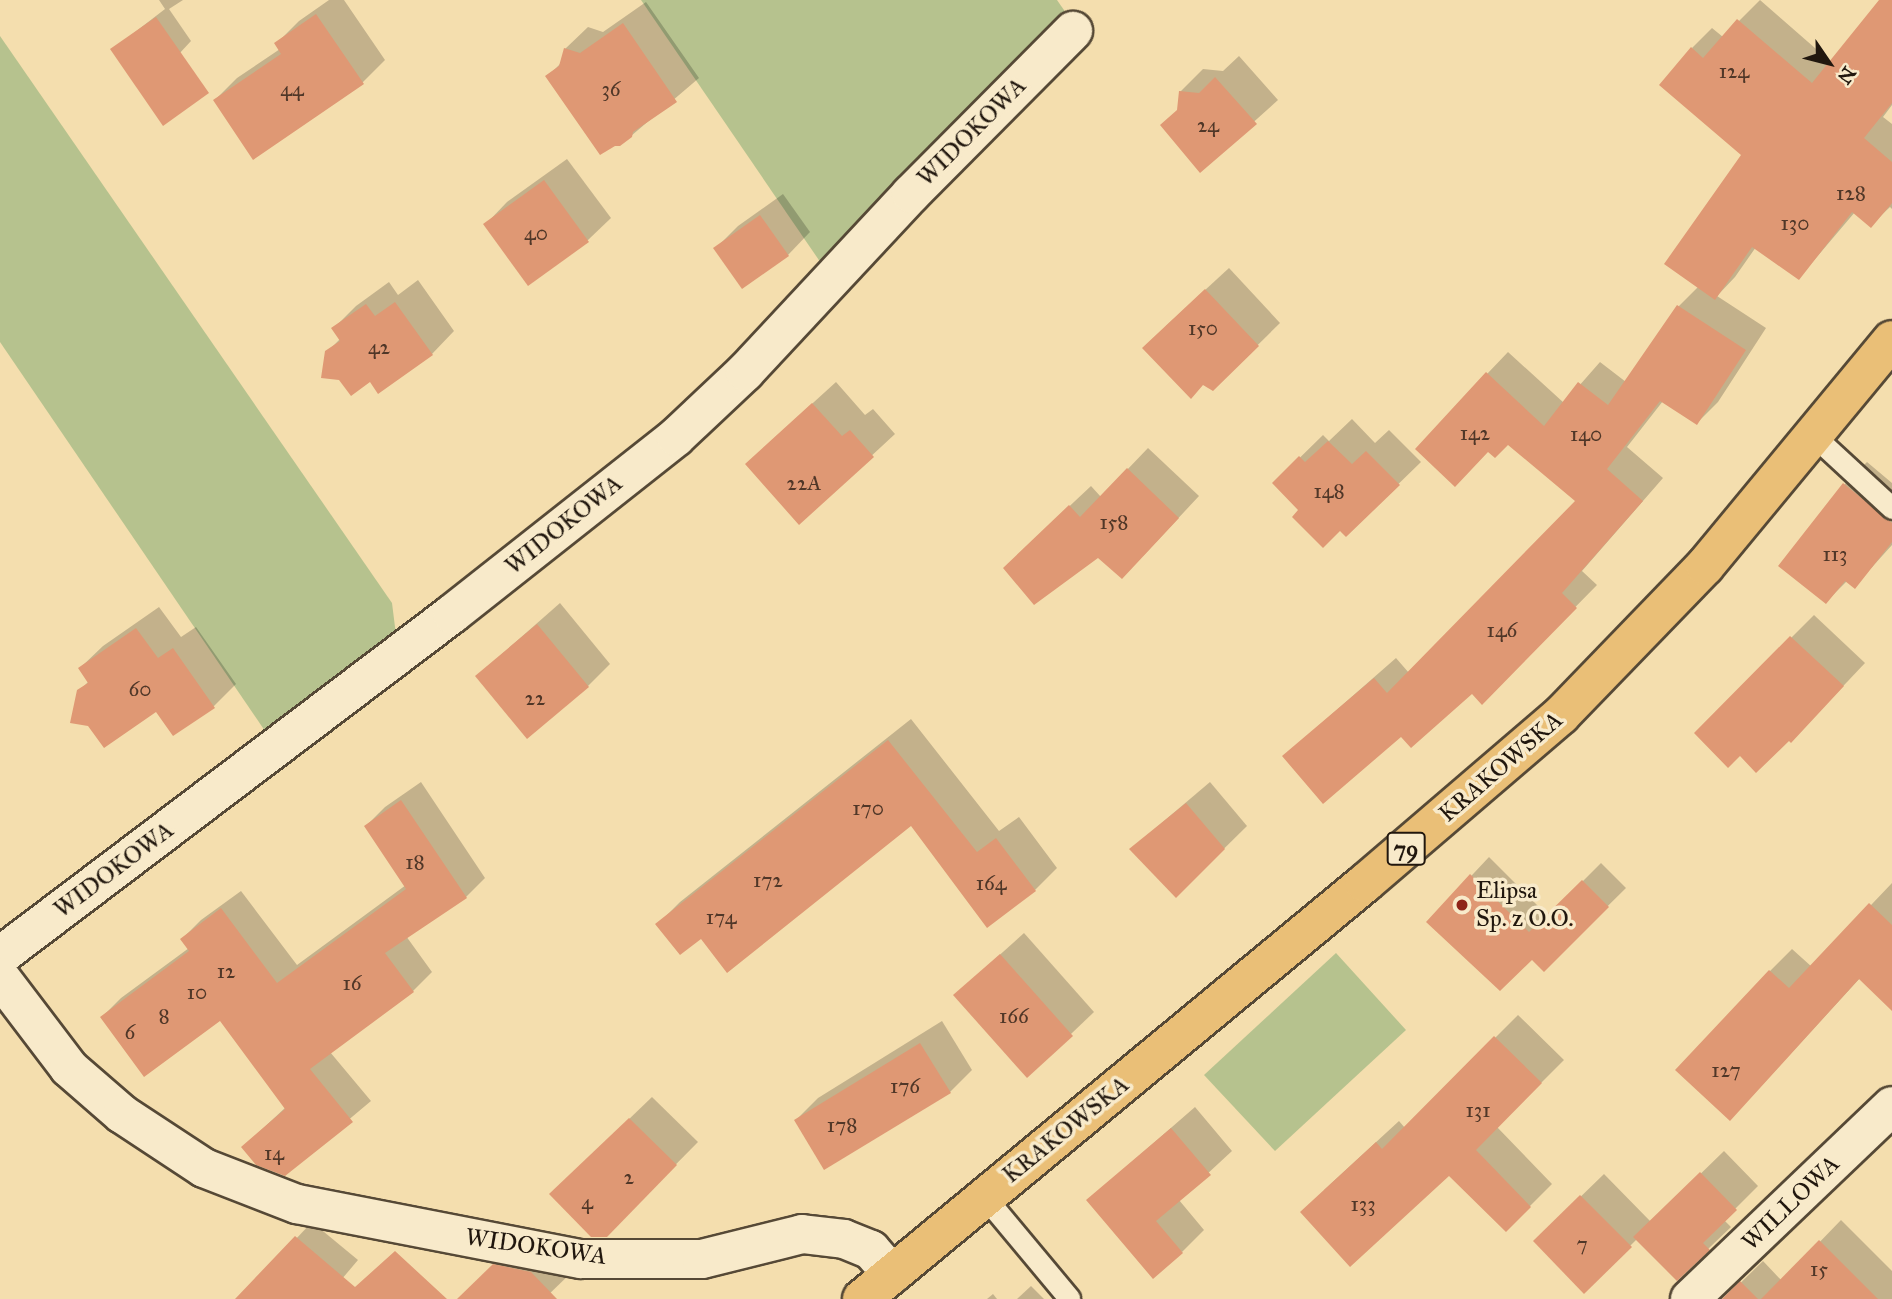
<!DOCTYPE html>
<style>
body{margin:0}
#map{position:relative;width:1892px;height:1299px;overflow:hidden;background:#f4deae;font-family:"IM FELL Great Primer",serif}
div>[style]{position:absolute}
.green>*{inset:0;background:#b6c28e}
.shadow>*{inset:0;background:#0003}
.building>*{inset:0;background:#df9874}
.roads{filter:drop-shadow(2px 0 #564936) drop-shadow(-2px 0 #564936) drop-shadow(0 2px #564936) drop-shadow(0 -2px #564936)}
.service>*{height:21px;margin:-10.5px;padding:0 10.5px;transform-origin:10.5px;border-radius:10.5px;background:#f8eaca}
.minor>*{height:38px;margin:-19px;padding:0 19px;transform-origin:19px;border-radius:19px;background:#f8eaca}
.primary>*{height:38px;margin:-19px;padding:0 19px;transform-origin:19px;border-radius:19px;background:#eabf77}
.dots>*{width:19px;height:19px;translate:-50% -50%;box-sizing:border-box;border:4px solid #f8eaca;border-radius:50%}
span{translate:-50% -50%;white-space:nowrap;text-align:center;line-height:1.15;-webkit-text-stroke:7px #f8eaca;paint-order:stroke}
.number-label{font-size:21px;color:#503728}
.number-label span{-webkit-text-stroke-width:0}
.shield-label span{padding:2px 5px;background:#f8eaca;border:2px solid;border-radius:5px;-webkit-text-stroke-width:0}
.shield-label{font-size:23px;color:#21170e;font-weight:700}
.street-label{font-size:24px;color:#21170e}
.poi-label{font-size:24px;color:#21170e}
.left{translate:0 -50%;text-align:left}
.north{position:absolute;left:1794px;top:28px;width:70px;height:70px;-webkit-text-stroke:5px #f8eaca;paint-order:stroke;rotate:125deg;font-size:19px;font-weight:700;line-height:28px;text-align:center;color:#21170e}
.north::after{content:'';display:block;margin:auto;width:24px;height:32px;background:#21170e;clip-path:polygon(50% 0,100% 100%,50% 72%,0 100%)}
</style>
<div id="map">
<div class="green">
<div style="clip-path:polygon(641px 0,1057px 0,1066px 13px,825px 269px)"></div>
<div style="clip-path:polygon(0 36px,392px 603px,396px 635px,265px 731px,0 342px)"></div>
<div style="clip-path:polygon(1336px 953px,1406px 1030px,1275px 1151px,1204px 1075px)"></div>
</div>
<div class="shadow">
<div style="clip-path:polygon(159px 0,183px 0,169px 9px,191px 41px,153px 82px,113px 49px,165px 9px)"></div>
<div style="clip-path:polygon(329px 0,344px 0,385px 60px,363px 82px,215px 100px,237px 78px,280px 49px,276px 44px,299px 21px)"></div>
<div style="clip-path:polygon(1760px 0,1831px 62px,1881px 0,1892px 0,1892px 105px,1883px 117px,1892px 124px,1892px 209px,1890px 207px,1871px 225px,1855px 212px,1799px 278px,1756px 247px,1735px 277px,1717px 296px,1766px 328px,1718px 402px,1697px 423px,1663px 401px,1627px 447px,1663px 478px,1582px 571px,1597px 585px,1482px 702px,1472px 692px,1401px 734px,1284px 756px,1396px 658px,1409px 673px,1577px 501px,1487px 374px,1508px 352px,1564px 403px,1600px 362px,1626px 382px,1679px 306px,1699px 286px,1743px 154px,1692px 48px,1712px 28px,1723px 37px)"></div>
<div style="clip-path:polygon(646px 2px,699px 78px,631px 136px,547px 77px,562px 62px,565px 49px,588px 27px,603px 32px)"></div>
<div style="clip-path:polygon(1239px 56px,1278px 100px,1200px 170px,1179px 108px,1180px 92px,1203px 69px,1223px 71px)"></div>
<div style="clip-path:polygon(567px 159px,611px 218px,588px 240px,528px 284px,485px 225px,507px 202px)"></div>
<div style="clip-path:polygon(783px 194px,810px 232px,788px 255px,716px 248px,738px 226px)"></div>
<div style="clip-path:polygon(1229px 268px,1280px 323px,1213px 389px,1204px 383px,1166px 326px)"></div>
<div style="clip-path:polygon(418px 280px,454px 331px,432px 354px,370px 380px,327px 352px,341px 338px,334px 328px,356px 306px,389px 282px,398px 295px)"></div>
<div style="clip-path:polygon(836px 382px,865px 415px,873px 409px,895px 434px,799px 523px,770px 442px)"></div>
<div style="clip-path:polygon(1352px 419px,1375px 443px,1389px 430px,1421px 462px,1346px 535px,1340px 529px,1301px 510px,1274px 483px,1323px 435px,1329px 441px)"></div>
<div style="clip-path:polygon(1148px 448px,1199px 496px,1143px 556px,1026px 547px,1091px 486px,1101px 497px)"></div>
<div style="clip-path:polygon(1867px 462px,1892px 483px,1892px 545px,1855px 586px,1847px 581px,1826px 602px,1844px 485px)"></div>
<div style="clip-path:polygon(560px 603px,610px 664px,588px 686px,477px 676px)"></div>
<div style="clip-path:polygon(159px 607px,181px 637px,196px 627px,236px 684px,214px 706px,174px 733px,157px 709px,79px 691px,89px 681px,80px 668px,103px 646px)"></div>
<div style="clip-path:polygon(1814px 615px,1865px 663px,1813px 718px,1740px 754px,1696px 733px)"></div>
<div style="clip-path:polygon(911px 719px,999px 831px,1019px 817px,1057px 868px,1035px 890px,912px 824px,658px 924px,680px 902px)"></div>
<div style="clip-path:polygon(421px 782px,485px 878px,466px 897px,406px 936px,432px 972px,413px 991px,330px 1052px,371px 1101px,284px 1174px,243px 1147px,286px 1107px,220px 1019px,102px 1017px,121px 998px,189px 948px,182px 939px,201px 920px,241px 891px,297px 965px,406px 885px,366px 826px,385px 807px)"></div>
<div style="clip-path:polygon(1210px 782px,1247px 826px,1176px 896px,1131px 849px)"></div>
<div style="clip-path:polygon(1489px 857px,1548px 916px,1601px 863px,1626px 888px,1544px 969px,1532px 958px,1428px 922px)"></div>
<div style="clip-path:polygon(1892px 883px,1892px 986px,1860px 978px,1752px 1096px,1770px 971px,1792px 949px,1812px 967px)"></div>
<div style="clip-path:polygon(1024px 933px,1094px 1012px,1027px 1076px,955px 995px)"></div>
<div style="clip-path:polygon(1518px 1015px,1564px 1060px,1497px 1127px,1552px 1184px,1506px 1230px,1449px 1173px,1324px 1190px,1399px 1121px,1405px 1128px)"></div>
<div style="clip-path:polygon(942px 1021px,972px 1070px,950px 1092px,796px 1120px,818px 1098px)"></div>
<div style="clip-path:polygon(652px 1097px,698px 1142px,606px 1235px,574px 1172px)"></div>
<div style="clip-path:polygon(1195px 1107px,1232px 1151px,1179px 1200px,1204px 1230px,1182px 1252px,1088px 1200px)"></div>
<div style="clip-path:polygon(1724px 1151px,1758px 1186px,1724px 1220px,1731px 1227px,1708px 1249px,1637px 1239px,1584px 1292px,1535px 1241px,1604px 1174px,1651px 1222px)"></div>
<div style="clip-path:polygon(1841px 1220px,1892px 1271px,1892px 1299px,1724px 1299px,1763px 1261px,1782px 1281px)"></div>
<div style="clip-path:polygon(312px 1222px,358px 1260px,325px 1299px,239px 1299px)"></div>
<div style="clip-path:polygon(517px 1243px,573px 1271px,544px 1299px,458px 1299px)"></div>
<div style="clip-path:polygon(1031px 1286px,1044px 1299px,1017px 1299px)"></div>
<div style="clip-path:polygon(993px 1294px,997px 1299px,987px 1299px)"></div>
</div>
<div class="building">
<div style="clip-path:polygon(1879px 0,1892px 0,1892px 103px,1864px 138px,1892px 162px,1892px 203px,1871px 228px,1852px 212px,1799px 280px,1752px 247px,1715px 300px,1664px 264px,1741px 155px,1659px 85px,1691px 47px,1703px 58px,1737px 19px,1812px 83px)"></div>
<div style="clip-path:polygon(316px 14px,364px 84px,253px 160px,213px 100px,281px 54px,274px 43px)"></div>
<div style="clip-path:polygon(156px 17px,209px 93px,163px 126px,110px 49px)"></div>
<div style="clip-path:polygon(623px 23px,677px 102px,633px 132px,632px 137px,620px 146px,615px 146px,600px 155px,545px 76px,559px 66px,564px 48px,580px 53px)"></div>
<div style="clip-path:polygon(1215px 77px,1257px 124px,1200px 173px,1160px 125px,1177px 110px,1179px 91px,1199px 93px)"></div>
<div style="clip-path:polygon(544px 180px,589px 242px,528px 286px,483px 224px)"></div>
<div style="clip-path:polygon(760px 215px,789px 256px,742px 289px,713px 248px)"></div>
<div style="clip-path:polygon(1205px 289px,1259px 346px,1213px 391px,1203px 385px,1191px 399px,1142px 348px)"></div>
<div style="clip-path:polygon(395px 302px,433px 355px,378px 394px,370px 382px,351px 396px,339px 380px,321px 378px,325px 351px,340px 341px,331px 328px,366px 304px,375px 316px)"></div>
<div style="clip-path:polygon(1677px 305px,1746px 350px,1697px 425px,1660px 401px,1607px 469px,1643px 501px,1562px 593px,1577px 608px,1482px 705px,1472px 694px,1411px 748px,1401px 737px,1323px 804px,1282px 756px,1374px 678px,1387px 693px,1575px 501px,1508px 445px,1495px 458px,1488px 452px,1455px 487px,1415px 449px,1486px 372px,1544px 426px,1578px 382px,1608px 405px)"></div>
<div style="clip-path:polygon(812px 403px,842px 436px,850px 430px,874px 457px,799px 525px,745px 464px)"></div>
<div style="clip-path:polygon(1328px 441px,1352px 464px,1366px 451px,1400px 485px,1346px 537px,1340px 531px,1323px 548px,1292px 517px,1298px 510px,1272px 483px,1299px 456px,1305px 462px)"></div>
<div style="clip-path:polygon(1127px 468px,1179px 518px,1122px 579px,1098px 558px,1034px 605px,1003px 568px,1069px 505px,1080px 517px)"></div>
<div style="clip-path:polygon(1843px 483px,1892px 523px,1892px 542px,1855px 589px,1845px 581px,1826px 604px,1778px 566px)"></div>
<div style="clip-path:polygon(537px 624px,589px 687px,527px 739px,475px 676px)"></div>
<div style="clip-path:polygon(136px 628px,158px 658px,173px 648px,215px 708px,173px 736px,156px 712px,104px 748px,88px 726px,70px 723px,77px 690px,88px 683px,78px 668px)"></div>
<div style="clip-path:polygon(1790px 636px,1844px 686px,1791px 743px,1789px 741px,1756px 773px,1740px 756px,1728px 768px,1694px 733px)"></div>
<div style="clip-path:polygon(888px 740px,977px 852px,996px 838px,1036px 891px,987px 928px,911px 826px,727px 973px,701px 939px,680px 955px,655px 924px)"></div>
<div style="clip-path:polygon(401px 800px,467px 898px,385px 953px,414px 992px,310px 1069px,353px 1122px,285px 1176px,256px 1165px,241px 1147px,285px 1109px,220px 1021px,144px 1077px,100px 1017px,189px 951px,180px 939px,221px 908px,277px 983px,406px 889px,364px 826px)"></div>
<div style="clip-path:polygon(1186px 803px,1225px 849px,1176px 898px,1129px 849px)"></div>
<div style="clip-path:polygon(1470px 874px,1529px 932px,1582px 880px,1609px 907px,1544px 972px,1532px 960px,1500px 991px,1426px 922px)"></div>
<div style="clip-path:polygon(1869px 903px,1892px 925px,1892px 1011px,1859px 979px,1730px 1121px,1675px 1070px,1769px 970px,1789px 988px)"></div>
<div style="clip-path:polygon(1000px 954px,1073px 1036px,1027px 1078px,953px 995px)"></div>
<div style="clip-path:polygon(1494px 1036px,1542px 1083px,1476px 1150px,1531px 1207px,1506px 1232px,1449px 1176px,1350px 1267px,1300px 1212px,1376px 1142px,1382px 1149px)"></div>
<div style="clip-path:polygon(920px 1043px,951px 1093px,824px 1170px,794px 1120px)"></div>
<div style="clip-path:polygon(629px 1118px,677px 1165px,607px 1237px,591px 1237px,549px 1194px)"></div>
<div style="clip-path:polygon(1171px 1128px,1211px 1175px,1156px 1221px,1183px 1253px,1153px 1279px,1086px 1200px)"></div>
<div style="clip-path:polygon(1700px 1172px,1737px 1210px,1703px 1243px,1710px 1250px,1677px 1281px,1633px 1237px)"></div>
<div style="clip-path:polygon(1580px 1195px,1632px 1247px,1584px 1294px,1533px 1241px)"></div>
<div style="clip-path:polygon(295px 1236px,355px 1287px,395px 1251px,447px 1299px,235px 1299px)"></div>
<div style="clip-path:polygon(1819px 1240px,1878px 1299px,1761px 1299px)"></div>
<div style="clip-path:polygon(493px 1264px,531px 1272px,557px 1299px,457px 1299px)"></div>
<div style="clip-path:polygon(1740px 1281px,1758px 1299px,1722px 1299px)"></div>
</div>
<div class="roads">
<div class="service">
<div style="left:1814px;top:436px;width:106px;rotate:42.7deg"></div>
<div style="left:984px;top:1196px;width:133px;rotate:50.2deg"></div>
</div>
<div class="minor">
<div style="left:0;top:956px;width:567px;rotate:-37.11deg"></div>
<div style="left:452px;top:614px;width:285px;rotate:-38.3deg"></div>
<div style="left:676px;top:437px;width:95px;rotate:-43.3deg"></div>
<div style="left:745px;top:372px;width:243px;rotate:-47deg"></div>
<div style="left:911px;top:194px;width:230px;rotate:-45.2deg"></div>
<div style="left:0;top:977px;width:114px;rotate:52.8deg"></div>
<div style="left:69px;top:1068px;width:70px;rotate:41deg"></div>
<div style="left:122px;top:1114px;width:98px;rotate:33.4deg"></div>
<div style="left:204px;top:1168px;width:100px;rotate:21.2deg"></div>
<div style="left:297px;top:1204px;width:289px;rotate:11deg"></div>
<div style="left:581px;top:1259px;width:121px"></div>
<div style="left:702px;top:1259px;width:103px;rotate:-14deg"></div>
<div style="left:802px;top:1234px;width:42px;rotate:6.8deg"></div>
<div style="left:844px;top:1239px;width:29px;rotate:22deg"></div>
<div style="left:871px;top:1250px;width:32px;rotate:49deg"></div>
<div style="left:1690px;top:1299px;width:279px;rotate:-43.7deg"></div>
</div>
<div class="primary">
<div style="left:862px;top:1299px;width:653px;rotate:-39.59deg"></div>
<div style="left:1365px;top:883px;width:258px;rotate:-40.6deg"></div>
<div style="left:1561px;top:715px;width:207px;rotate:-46deg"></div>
<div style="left:1705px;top:566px;width:293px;rotate:-50.4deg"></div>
</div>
</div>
<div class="dots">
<div style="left:1462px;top:905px;background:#8f2418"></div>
</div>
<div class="number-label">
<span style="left:1734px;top:71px">124</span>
<span style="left:292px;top:89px">44</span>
<span style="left:611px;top:89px">36</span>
<span style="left:1208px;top:125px">24</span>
<span style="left:1851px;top:193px">128</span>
<span style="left:1795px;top:223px">130</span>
<span style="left:536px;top:233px">40</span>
<span style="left:1203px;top:328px">150</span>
<span style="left:379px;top:347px">42</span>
<span style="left:1475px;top:433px">142</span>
<span style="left:1586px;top:434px">140</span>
<span style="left:804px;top:483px">22A</span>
<span style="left:1329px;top:491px">148</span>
<span style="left:1114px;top:522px">158</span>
<span style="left:1835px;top:554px">113</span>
<span style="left:1502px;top:630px">146</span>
<span style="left:140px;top:689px">60</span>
<span style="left:535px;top:698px">22</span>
<span style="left:868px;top:808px">170</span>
<span style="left:415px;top:862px">18</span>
<span style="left:768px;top:880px">172</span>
<span style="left:991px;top:883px">164</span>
<span style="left:721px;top:917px">174</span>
<span style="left:226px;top:971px">12</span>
<span style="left:352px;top:983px">16</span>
<span style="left:197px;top:992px">10</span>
<span style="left:164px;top:1016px">8</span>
<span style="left:1014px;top:1016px">166</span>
<span style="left:130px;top:1032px">6</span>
<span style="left:1726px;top:1070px">127</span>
<span style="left:905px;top:1086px">176</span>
<span style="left:1478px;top:1110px">131</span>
<span style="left:842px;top:1125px">178</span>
<span style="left:274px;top:1153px">14</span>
<span style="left:629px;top:1177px">2</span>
<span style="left:587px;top:1202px">4</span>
<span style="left:1363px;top:1204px">133</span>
<span style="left:1582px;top:1244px">7</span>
<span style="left:1819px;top:1269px">15</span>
</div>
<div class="shield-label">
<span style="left:1406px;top:849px">79</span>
</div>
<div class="street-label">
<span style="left:972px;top:132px;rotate:-45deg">WIDOKOWA</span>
<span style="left:564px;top:525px;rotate:-39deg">WIDOKOWA</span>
<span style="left:1501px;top:767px;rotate:-41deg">KRAKOWSKA</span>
<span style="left:114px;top:870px;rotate:-37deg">WIDOKOWA</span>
<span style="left:1066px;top:1130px;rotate:-39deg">KRAKOWSKA</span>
<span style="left:1791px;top:1203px;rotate:-44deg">WILLOWA</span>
<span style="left:536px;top:1247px;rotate:8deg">WIDOKOWA</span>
</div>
<div class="poi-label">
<span class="left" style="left:1476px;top:905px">Elipsa<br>Sp. z O.O.</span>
</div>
<div class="north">N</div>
</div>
